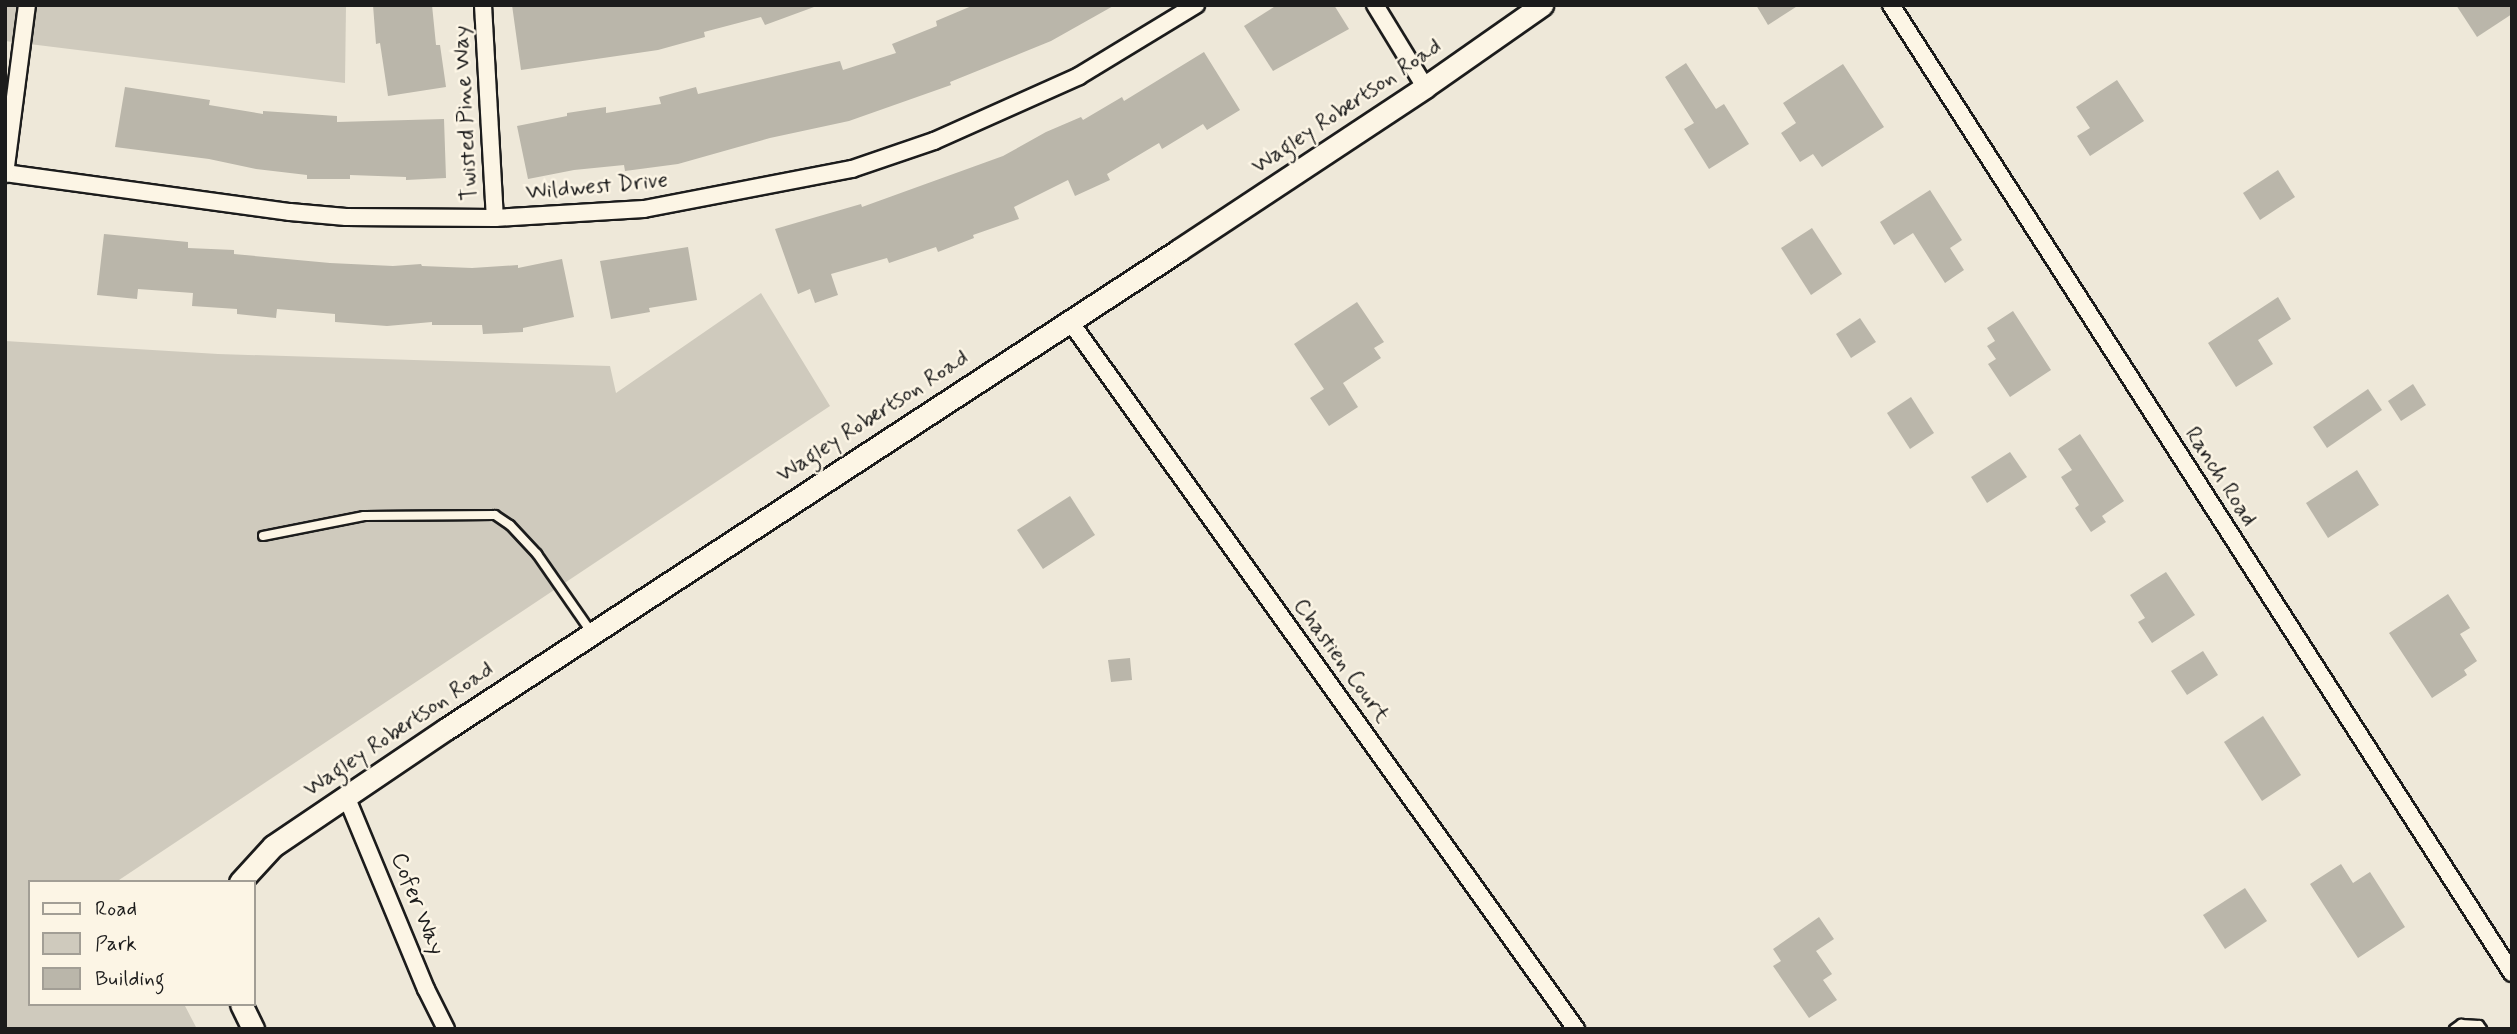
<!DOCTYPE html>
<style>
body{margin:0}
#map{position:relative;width:2517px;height:1034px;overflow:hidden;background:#eee8d9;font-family:Mynerve,sans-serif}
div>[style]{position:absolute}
.green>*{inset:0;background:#cfcabd}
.building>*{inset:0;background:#bab6aa}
.roads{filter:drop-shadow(2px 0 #1c1c1c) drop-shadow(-2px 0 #1c1c1c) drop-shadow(0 2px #1c1c1c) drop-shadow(0 -2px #1c1c1c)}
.service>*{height:8px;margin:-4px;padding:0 4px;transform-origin:4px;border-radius:4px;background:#fcf5e5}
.minor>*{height:16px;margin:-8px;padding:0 8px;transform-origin:8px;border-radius:8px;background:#fcf5e5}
.tertiary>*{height:21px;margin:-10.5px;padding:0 10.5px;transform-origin:10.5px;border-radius:10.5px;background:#fcf5e5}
span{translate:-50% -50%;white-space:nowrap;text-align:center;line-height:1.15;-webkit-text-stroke:5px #fcf5e5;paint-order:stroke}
.street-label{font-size:23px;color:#1c1c1c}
.frame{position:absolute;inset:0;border:7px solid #1c1c1c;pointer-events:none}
.legend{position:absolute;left:28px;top:880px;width:228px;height:126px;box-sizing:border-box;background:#fcf5e5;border:2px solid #a29e95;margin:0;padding:9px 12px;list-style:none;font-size:21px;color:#1c1c1c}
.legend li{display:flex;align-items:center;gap:14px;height:35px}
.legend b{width:35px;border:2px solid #a29e95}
</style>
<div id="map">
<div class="green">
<div style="clip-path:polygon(5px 5px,346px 5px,345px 83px,5px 41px)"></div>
<div style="clip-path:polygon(761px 293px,830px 406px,116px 882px,30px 882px,30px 1004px,184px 1004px,197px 1029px,5px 1029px,5px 341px,218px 354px,610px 366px,616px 393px)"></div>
</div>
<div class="building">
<div style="clip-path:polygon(373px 5px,432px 5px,436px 45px,440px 45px,446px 87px,388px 96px,380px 43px,376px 44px)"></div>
<div style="clip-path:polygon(512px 5px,814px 5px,814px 7px,765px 25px,761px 17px,704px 32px,705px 37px,658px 50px,521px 70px)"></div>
<div style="clip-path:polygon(974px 5px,1115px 5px,1051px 41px,950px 82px,951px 85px,849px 121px,770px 138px,678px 164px,625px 171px,624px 165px,574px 170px,528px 179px,517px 126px,567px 116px,567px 113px,606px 107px,606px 113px,661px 104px,659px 97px,696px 87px,698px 94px,840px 61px,843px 70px,896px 53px,892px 44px,937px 26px,936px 21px)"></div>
<div style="clip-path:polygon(1277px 5px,1334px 5px,1349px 29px,1273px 71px,1244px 26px)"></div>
<div style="clip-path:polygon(1756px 5px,1799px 5px,1768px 25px)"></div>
<div style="clip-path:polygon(2456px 5px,2512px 5px,2512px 14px,2477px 37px)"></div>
<div style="clip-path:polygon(1204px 52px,1240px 110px,1207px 130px,1203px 124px,1162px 149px,1159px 143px,1107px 174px,1110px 180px,1075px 196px,1068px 180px,1014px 207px,1019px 219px,973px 235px,974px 238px,938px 252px,936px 247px,889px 263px,887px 258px,831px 274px,838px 295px,815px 303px,810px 289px,798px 294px,775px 229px,861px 204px,862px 207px,1003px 156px,1046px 132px,1081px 117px,1083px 120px,1122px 97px,1124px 101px)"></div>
<div style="clip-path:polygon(1686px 63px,1716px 109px,1724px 104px,1749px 144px,1709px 169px,1684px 129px,1694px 123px,1665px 77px)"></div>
<div style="clip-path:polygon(1843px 64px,1884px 127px,1822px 167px,1813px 154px,1800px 162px,1781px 133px,1796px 123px,1783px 103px)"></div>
<div style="clip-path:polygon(2117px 80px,2144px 121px,2090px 156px,2077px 136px,2090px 128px,2076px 107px)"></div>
<div style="clip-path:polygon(125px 87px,210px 100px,209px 105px,263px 114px,263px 111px,337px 116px,337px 122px,444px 119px,446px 178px,406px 180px,406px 177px,350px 175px,350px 179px,307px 179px,307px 175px,256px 169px,209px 159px,115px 147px)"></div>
<div style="clip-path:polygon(2278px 170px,2295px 197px,2260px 220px,2243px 193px)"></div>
<div style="clip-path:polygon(1930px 190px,1962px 240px,1950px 248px,1964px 270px,1945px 283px,1913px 233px,1894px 245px,1880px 222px)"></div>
<div style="clip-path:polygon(1812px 228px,1842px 274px,1811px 295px,1781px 248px)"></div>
<div style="clip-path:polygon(104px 234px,188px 242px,188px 248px,234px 250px,234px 254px,330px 263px,393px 266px,421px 264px,422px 266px,472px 268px,518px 265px,518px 268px,562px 259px,574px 317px,523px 328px,523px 332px,483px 334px,482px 325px,432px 325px,432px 322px,387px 326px,335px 322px,335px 314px,277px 309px,276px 318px,237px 314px,237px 309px,192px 306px,193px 293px,138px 289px,137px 299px,97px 295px)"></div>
<div style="clip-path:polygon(688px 247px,697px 300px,649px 308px,650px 312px,611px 319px,600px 261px)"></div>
<div style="clip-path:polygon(2278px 297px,2291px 319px,2258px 340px,2273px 364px,2236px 387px,2208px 343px)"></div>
<div style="clip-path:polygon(1357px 302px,1384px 342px,1374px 348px,1381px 358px,1343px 383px,1358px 407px,1329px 426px,1310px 398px,1324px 389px,1294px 344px)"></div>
<div style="clip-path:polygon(2013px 311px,2051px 370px,2010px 397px,1988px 364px,1996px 359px,1987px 346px,1995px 341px,1987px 328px)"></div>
<div style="clip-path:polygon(1860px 318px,1876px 342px,1851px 358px,1836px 334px)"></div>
<div style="clip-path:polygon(2413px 384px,2426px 405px,2401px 421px,2388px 401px)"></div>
<div style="clip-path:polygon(2368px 389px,2382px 410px,2327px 448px,2313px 427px)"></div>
<div style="clip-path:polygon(1911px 397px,1934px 433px,1910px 449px,1887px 413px)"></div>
<div style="clip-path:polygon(2080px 434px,2124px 501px,2102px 516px,2106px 522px,2091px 532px,2075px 508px,2079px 505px,2061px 477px,2072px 470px,2058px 449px)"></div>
<div style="clip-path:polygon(2010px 452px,2027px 477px,1987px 503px,1971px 477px)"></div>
<div style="clip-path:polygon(2357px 470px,2379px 505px,2328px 538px,2306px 503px)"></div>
<div style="clip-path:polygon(1070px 496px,1095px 535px,1043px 569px,1017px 530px)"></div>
<div style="clip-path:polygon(2166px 572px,2195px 615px,2152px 643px,2138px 622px,2145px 618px,2130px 595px)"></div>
<div style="clip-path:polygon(2448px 594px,2470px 628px,2460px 634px,2477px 661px,2464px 670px,2467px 675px,2432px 698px,2389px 633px)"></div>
<div style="clip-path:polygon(2203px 651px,2218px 675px,2187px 695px,2171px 671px)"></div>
<div style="clip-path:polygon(1130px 658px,1132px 680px,1111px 682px,1108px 660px)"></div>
<div style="clip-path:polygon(2263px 716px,2301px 775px,2262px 801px,2224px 742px)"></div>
<div style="clip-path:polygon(2341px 864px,2353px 883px,2370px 872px,2405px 927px,2358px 958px,2310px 884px)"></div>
<div style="clip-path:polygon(2245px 888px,2267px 921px,2225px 949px,2203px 915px)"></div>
<div style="clip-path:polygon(1819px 917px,1834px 939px,1816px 951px,1832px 974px,1823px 980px,1837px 1000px,1809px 1018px,1773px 966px,1781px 961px,1773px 949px)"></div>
</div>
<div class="roads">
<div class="service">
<div style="left:263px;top:536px;width:103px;rotate:-11.2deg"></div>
<div style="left:364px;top:516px;width:131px;rotate:-0.4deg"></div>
<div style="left:495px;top:515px;width:18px;rotate:34deg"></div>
<div style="left:510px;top:525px;width:40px;rotate:47deg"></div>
<div style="left:537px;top:554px;width:96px;rotate:55.2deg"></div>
<div style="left:2454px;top:1029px;width:9px;rotate:-36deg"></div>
<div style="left:2461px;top:1024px;width:18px;rotate:3deg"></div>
<div style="left:2479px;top:1025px;width:5px;rotate:53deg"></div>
</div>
<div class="minor">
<div style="left:483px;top:5px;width:213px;rotate:86.8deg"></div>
<div style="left:1375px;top:5px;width:96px;rotate:58.6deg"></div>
<div style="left:1891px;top:5px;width:1150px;rotate:57.32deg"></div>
<div style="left:5px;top:173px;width:288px;rotate:7.8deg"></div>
<div style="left:290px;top:212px;width:56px;rotate:5.1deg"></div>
<div style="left:346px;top:217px;width:149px;rotate:0.4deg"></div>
<div style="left:495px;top:218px;width:149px;rotate:-3.5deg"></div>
<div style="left:644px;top:209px;width:212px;rotate:-10.9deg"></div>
<div style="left:852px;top:169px;width:87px;rotate:-18.9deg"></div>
<div style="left:934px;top:141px;width:159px;rotate:-24.1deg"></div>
<div style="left:1079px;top:76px;width:137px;rotate:-31.3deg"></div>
<div style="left:5px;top:174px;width:170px;rotate:-82.6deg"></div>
<div style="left:1069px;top:320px;width:872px;rotate:54.43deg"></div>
<div style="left:346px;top:796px;width:209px;rotate:67.5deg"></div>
<div style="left:426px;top:989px;width:45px;rotate:63.4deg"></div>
</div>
<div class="tertiary">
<div style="left:240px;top:882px;width:49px;rotate:-47.5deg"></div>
<div style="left:273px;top:846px;width:209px;rotate:-34.1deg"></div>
<div style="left:446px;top:729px;width:876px;rotate:-33.16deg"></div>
<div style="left:1179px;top:250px;width:295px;rotate:-33.5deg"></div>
<div style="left:1425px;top:87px;width:143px;rotate:-35deg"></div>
<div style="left:241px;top:1004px;width:28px;rotate:64deg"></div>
</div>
</div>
<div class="street-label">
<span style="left:1347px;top:107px;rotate:-34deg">Wagley Robertson Road</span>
<span style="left:466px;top:113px;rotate:-93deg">Twisted Pine Way</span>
<span style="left:597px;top:187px;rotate:-5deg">Wildwest Drive</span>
<span style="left:873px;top:417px;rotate:-33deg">Wagley Robertson Road</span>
<span style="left:2220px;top:477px;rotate:57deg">Ranch Road</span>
<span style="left:1341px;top:661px;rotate:54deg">Chastien Court</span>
<span style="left:399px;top:730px;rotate:-34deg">Wagley Robertson Road</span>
<span style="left:417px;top:904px;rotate:68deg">Cofer Way</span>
</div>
<div class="frame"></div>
<ul class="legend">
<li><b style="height:9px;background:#fcf5e5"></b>Road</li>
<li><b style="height:19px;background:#cfcabd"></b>Park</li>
<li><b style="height:19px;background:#bab6aa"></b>Building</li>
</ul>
</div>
